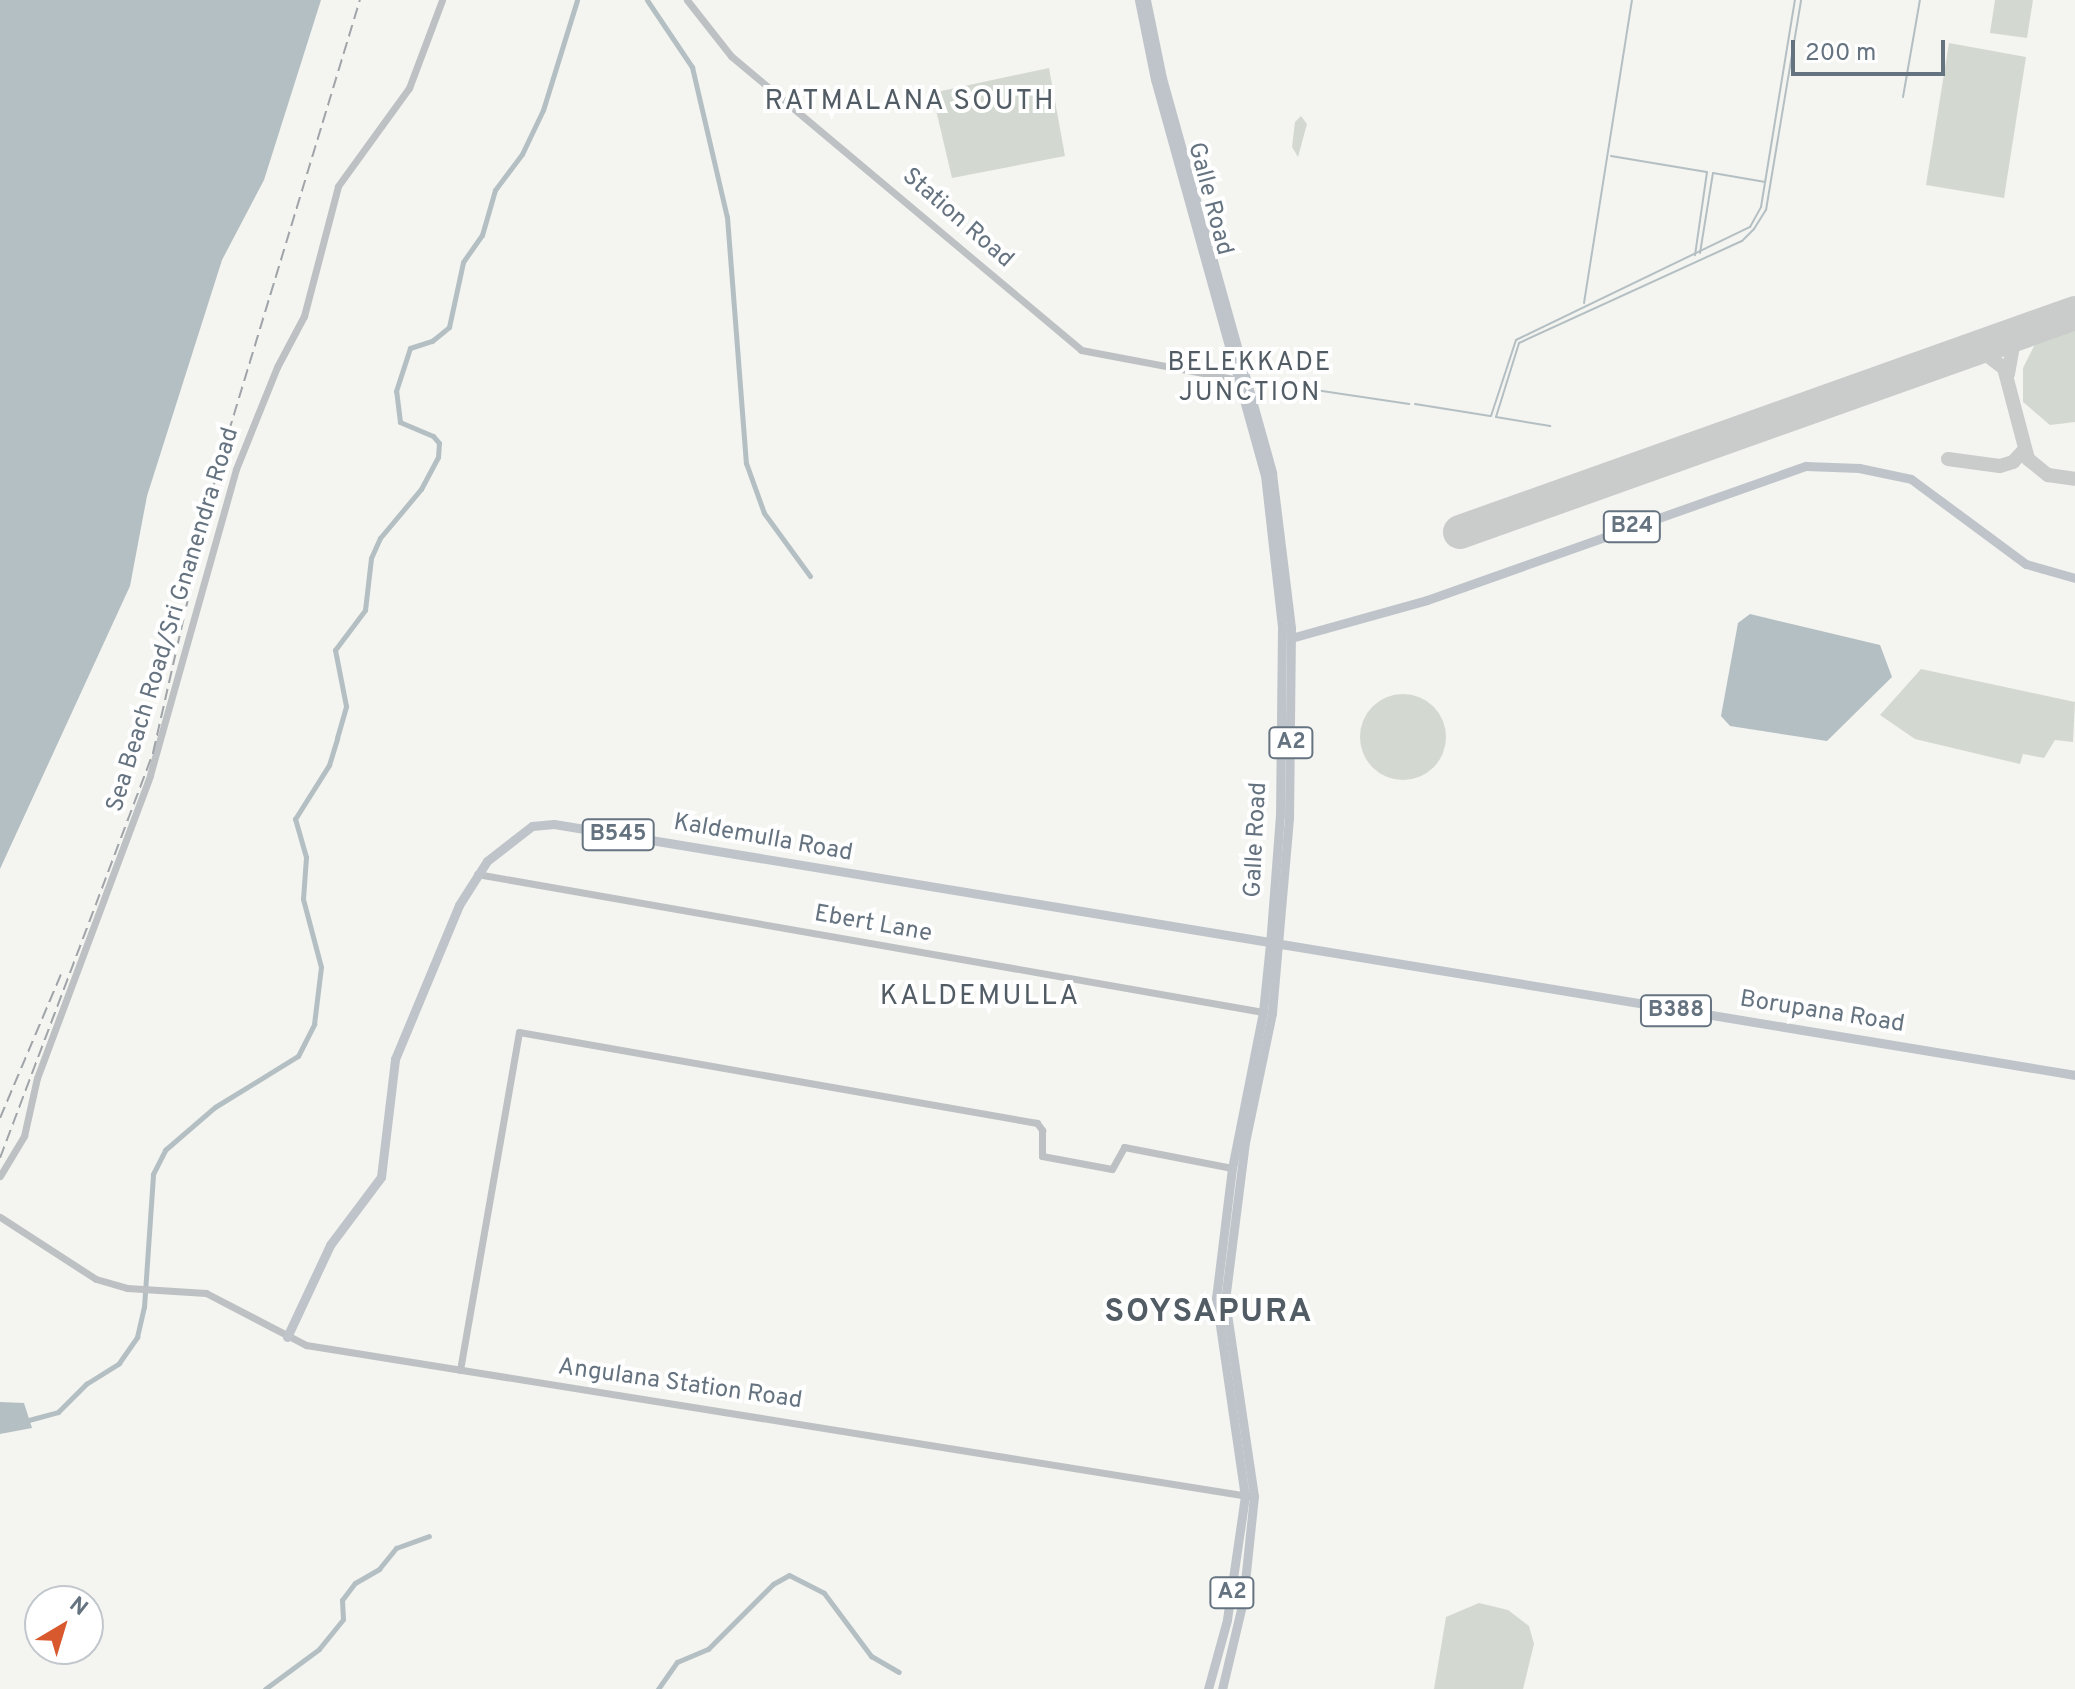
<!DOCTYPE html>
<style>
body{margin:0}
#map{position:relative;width:2075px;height:1689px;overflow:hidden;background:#f4f4f0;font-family:Overpass,sans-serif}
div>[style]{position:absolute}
.green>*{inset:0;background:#d3d9d0}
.round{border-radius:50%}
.water>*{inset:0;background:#b4bfc3}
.stream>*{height:2px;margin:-1px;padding:0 1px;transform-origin:1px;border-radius:1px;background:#b4bfc3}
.canal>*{height:5px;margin:-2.5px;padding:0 2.5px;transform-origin:2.5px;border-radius:2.5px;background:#b4bfc3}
.taxiway>*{height:14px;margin:-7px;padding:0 7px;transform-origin:7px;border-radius:7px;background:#cacccc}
.runway>*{height:34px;margin:-17px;padding:0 17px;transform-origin:17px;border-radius:17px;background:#cacccc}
.tertiary>*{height:7px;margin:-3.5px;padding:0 3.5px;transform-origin:3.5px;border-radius:3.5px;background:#bdc1c4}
.primary>*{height:9px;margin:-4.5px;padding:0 4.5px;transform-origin:4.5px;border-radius:4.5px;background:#bec4c9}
.trunk>*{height:9px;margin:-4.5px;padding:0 4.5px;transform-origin:4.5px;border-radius:4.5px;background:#bec4c9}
.rail>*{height:2px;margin-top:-1px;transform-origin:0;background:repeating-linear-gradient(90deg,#9fa4a9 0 12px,transparent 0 18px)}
span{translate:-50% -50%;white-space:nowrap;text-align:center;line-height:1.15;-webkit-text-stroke:8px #fff;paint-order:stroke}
.shield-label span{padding:2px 6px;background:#fff;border:2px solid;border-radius:6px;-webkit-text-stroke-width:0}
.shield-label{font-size:22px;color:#657380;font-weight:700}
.street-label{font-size:24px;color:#657380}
.neighbourhood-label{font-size:26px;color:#525c65;letter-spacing:2px}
.quarter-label{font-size:28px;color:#525c65;letter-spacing:2px}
.district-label{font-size:32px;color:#525c65;font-weight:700;letter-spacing:2px}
.north{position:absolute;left:24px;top:1585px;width:80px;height:80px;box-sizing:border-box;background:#fff;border:2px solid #c1c7cc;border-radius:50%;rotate:38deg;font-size:22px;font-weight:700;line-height:32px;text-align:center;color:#657380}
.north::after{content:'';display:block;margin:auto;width:28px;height:36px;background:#d7592d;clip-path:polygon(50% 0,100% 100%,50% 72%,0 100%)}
.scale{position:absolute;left:1791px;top:40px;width:154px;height:36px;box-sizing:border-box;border:4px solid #657380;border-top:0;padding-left:10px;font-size:24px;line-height:28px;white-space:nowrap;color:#657380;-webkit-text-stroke:6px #fff;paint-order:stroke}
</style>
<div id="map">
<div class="green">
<div style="clip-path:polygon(1995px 0,2033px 0,2027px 38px,1990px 33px)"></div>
<div style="clip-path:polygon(1949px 43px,2026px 57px,2004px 198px,1926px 185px)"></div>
<div style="clip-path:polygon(1049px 68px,1065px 156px,952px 178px,932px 93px)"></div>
<div style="clip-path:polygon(1301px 116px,1307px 124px,1298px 157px,1292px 147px,1295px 122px)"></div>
<div style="clip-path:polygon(2075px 330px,2075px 422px,2050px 425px,2023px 402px,2023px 368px,2035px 344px)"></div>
<div style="clip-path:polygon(1921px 669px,2075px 702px,2073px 742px,2055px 740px,2044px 758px,2023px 754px,2020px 764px,1915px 739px,1880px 715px)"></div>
<div class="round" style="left:1360px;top:694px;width:86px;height:86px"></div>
<div style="clip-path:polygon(1479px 1603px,1508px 1610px,1529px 1626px,1534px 1644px,1523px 1689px,1434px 1689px,1446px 1617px)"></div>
</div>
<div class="water">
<div style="clip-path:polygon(0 0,321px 0,264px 180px,222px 260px,147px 496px,130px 586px,0 869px)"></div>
<div style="clip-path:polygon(1750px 614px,1880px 645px,1892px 677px,1827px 741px,1730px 726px,1721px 716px,1738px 623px)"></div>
<div style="clip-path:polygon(0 1402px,24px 1403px,32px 1428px,0 1434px)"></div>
</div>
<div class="stream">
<div style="left:1903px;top:97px;width:98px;rotate:-80.1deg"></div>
<div style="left:1611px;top:156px;width:97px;rotate:9.5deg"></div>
<div style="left:1707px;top:172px;width:84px;rotate:98.2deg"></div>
<div style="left:1700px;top:253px;width:81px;rotate:-80.8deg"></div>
<div style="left:1713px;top:173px;width:53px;rotate:9.8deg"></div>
<div style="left:1584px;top:303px;width:307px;rotate:-81deg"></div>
<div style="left:1249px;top:380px;width:162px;rotate:8.5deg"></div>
<div style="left:1415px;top:404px;width:76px;rotate:9.1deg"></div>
<div style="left:1491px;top:416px;width:80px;rotate:-71.8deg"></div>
<div style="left:1516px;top:340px;width:260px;rotate:-25.8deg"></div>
<div style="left:1750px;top:227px;width:23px;rotate:-61deg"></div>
<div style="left:1761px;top:207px;width:210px;rotate:-80.7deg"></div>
<div style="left:1496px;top:417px;width:77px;rotate:-72.7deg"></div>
<div style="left:1519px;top:343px;width:245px;rotate:-24.6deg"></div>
<div style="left:1742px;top:241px;width:17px;rotate:-45deg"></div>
<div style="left:1754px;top:229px;width:22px;rotate:-58deg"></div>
<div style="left:1766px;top:210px;width:213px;rotate:-80.5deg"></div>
<div style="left:1496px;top:417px;width:55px;rotate:9.5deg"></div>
</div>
<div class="canal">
<div style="left:647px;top:0;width:81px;rotate:56.1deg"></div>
<div style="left:692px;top:67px;width:154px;rotate:76.9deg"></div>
<div style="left:727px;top:217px;width:247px;rotate:85.6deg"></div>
<div style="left:746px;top:463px;width:53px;rotate:70.2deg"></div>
<div style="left:764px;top:513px;width:78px;rotate:53.9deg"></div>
<div style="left:25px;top:1421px;width:34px;rotate:-15deg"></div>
<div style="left:58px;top:1412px;width:40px;rotate:-45deg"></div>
<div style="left:86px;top:1384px;width:39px;rotate:-32deg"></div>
<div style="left:119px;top:1363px;width:32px;rotate:-55deg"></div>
<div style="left:137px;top:1337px;width:31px;rotate:-77deg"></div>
<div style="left:144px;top:1307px;width:133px;rotate:-86.1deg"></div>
<div style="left:153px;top:1174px;width:27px;rotate:-63deg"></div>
<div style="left:165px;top:1150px;width:66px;rotate:-40.7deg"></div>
<div style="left:215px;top:1107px;width:97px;rotate:-31.6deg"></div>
<div style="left:298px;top:1056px;width:36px;rotate:-63deg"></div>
<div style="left:314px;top:1024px;width:57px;rotate:-83deg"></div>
<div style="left:321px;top:967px;width:70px;rotate:-104.8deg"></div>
<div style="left:303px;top:899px;width:42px;rotate:-85.9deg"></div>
<div style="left:306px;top:857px;width:40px;rotate:-106deg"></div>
<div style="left:295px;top:819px;width:64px;rotate:-57.8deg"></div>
<div style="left:329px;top:765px;width:28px;rotate:-73deg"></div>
<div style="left:337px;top:738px;width:33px;rotate:-74deg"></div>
<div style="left:346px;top:706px;width:57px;rotate:-101.1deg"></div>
<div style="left:335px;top:650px;width:50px;rotate:-53.1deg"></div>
<div style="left:365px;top:610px;width:52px;rotate:-83.4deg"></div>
<div style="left:371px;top:558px;width:22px;rotate:-66deg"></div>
<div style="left:380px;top:538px;width:64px;rotate:-50.1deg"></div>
<div style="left:421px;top:489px;width:36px;rotate:-62deg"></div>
<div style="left:438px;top:457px;width:14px;rotate:-86deg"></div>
<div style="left:439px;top:443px;width:9px;rotate:-131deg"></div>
<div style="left:433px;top:436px;width:36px;rotate:-157deg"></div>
<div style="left:400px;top:422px;width:31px;rotate:-97deg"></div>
<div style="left:396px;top:391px;width:45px;rotate:-72deg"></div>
<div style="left:410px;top:348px;width:23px;rotate:-18deg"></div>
<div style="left:432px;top:341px;width:22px;rotate:-39deg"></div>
<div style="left:449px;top:327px;width:66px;rotate:-77.8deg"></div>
<div style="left:463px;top:262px;width:33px;rotate:-55deg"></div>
<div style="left:482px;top:235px;width:47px;rotate:-73.9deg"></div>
<div style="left:495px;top:190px;width:45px;rotate:-53.1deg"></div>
<div style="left:522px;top:154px;width:49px;rotate:-64.5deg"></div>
<div style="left:543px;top:110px;width:115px;rotate:-72.8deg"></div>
<div style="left:265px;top:1689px;width:67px;rotate:-36.5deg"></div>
<div style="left:319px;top:1649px;width:38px;rotate:-51deg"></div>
<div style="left:343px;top:1619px;width:19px;rotate:-93deg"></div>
<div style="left:342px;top:1600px;width:21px;rotate:-53deg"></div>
<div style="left:355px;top:1583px;width:28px;rotate:-30deg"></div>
<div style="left:379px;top:1569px;width:27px;rotate:-51deg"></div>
<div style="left:396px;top:1548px;width:35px;rotate:-20deg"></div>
<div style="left:658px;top:1689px;width:33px;rotate:-55deg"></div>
<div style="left:677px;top:1662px;width:34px;rotate:-23deg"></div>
<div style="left:708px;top:1649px;width:92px;rotate:-45deg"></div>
<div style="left:773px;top:1584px;width:18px;rotate:-29deg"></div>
<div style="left:789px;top:1575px;width:39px;rotate:27deg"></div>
<div style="left:824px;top:1593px;width:79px;rotate:53.3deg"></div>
<div style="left:871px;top:1656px;width:32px;rotate:30deg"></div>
</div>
<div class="taxiway">
<div style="left:1961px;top:354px;width:23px;rotate:-2deg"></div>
<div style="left:1984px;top:353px;width:25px;rotate:37deg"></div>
<div style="left:2004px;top:368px;width:94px;rotate:75.2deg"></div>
<div style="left:2028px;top:459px;width:26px;rotate:39deg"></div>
<div style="left:2048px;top:475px;width:27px;rotate:8deg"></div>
<div style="left:2008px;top:374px;width:28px;rotate:-80deg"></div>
<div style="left:2013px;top:346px;width:28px;rotate:-41deg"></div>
<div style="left:1948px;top:459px;width:52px;rotate:7.7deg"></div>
<div style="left:2000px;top:466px;width:14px;rotate:-17deg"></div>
<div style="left:2013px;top:462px;width:16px;rotate:-47deg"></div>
</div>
<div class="runway">
<div style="left:1460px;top:532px;width:653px;rotate:-19.6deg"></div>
</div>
<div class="tertiary">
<div style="left:687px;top:0;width:71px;rotate:51.8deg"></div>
<div style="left:731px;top:56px;width:457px;rotate:40deg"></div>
<div style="left:1081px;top:350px;width:162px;rotate:10.7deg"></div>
<div style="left:477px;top:874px;width:798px;rotate:9.96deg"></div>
<div style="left:0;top:1176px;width:47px;rotate:-59deg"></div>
<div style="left:24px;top:1136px;width:59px;rotate:-77.4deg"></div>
<div style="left:37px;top:1078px;width:323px;rotate:-69.5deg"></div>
<div style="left:150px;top:775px;width:318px;rotate:-74.3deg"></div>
<div style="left:236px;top:469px;width:110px;rotate:-68.1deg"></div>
<div style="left:277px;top:367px;width:58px;rotate:-62.1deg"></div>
<div style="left:304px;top:316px;width:134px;rotate:-75.3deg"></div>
<div style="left:338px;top:186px;width:121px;rotate:-54.1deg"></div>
<div style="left:409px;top:88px;width:94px;rotate:-69.4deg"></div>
<div style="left:0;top:1217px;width:114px;rotate:32.9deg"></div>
<div style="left:96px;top:1279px;width:32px;rotate:16deg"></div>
<div style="left:127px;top:1288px;width:79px;rotate:3.6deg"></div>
<div style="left:206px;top:1293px;width:113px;rotate:27.5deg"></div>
<div style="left:306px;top:1345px;width:954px;rotate:9.11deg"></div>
<div style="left:460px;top:1370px;width:343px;rotate:-80.1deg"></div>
<div style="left:519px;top:1032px;width:526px;rotate:9.96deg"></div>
<div style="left:1037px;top:1123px;width:9px;rotate:54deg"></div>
<div style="left:1042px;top:1130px;width:26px;rotate:90deg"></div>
<div style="left:1042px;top:1156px;width:71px;rotate:10.5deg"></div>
<div style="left:1112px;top:1169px;width:25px;rotate:-61deg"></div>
<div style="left:1124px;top:1147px;width:110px;rotate:11deg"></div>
</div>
<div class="primary">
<div style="left:1291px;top:638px;width:141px;rotate:-15.6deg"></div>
<div style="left:1427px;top:600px;width:402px;rotate:-19.5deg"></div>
<div style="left:1806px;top:466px;width:53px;rotate:2.2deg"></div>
<div style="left:1859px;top:468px;width:53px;rotate:11.9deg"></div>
<div style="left:1911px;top:479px;width:143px;rotate:36.5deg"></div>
<div style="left:2026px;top:564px;width:51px;rotate:15.9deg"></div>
<div style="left:287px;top:1337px;width:102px;rotate:-64.9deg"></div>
<div style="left:330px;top:1245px;width:85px;rotate:-53.1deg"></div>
<div style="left:381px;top:1177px;width:119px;rotate:-83.2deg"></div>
<div style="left:395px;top:1059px;width:167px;rotate:-67.4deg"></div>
<div style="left:459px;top:905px;width:52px;rotate:-57.5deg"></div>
<div style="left:487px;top:861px;width:57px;rotate:-37.9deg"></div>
<div style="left:532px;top:826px;width:22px;rotate:-5deg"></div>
<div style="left:554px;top:824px;width:1542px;rotate:9.37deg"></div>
</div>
<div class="trunk">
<div style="left:1139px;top:0;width:81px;rotate:78.6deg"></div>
<div style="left:1155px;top:79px;width:411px;rotate:74.5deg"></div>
<div style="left:1265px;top:475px;width:153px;rotate:83.6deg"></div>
<div style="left:1282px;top:627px;width:188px;rotate:90.6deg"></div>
<div style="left:1280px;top:815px;width:129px;rotate:94.4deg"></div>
<div style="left:1270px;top:944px;width:68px;rotate:95.9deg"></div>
<div style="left:1263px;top:1012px;width:159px;rotate:101.2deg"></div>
<div style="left:1232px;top:1168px;width:131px;rotate:97deg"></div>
<div style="left:1216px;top:1298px;width:200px;rotate:81.7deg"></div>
<div style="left:1245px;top:1496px;width:125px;rotate:98.3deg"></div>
<div style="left:1227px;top:1620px;width:72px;rotate:105.4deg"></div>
<div style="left:1146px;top:0;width:80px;rotate:78.4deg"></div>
<div style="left:1162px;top:78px;width:410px;rotate:74.4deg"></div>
<div style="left:1272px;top:473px;width:156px;rotate:83deg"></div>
<div style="left:1291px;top:628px;width:190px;rotate:90.6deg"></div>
<div style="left:1289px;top:818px;width:196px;rotate:95deg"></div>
<div style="left:1272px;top:1013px;width:132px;rotate:101.8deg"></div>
<div style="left:1245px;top:1142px;width:159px;rotate:97.2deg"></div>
<div style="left:1225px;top:1300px;width:198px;rotate:81.6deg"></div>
<div style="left:1254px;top:1496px;width:106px;rotate:96deg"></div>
<div style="left:1243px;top:1601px;width:90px;rotate:103.4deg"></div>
</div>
<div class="rail">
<div style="left:0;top:1118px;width:156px;rotate:-67deg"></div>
<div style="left:0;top:1158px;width:433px;rotate:-69.3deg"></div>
<div style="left:153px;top:753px;width:293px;rotate:-77.2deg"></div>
<div style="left:218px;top:467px;width:488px;rotate:-73.1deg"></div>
</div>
<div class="shield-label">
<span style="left:1632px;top:527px">B24</span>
<span style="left:1291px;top:743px">A2</span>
<span style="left:618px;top:835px">B545</span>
<span style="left:1676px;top:1011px">B388</span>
<span style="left:1232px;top:1593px">A2</span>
</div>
<div class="street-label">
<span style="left:1209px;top:199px;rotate:75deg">Galle Road</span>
<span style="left:957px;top:219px;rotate:41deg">Station Road</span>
<span style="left:174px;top:620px;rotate:-73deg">Sea Beach Road/Sri Gnanendra Road</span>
<span style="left:763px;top:839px;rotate:10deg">Kaldemulla Road</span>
<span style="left:1257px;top:840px;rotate:-87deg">Galle Road</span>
<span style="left:873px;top:925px;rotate:10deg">Ebert Lane</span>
<span style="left:1822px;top:1013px;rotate:9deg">Borupana Road</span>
<span style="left:680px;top:1385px;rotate:8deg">Angulana Station Road</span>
</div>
<div class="neighbourhood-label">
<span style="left:1250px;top:379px">BELEKKADE<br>JUNCTION</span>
</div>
<div class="quarter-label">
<span style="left:910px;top:102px">RATMALANA SOUTH</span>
<span style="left:980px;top:997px">KALDEMULLA</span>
</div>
<div class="district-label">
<span style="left:1209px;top:1313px">SOYSAPURA</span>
</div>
<div class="north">N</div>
<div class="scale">200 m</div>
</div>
